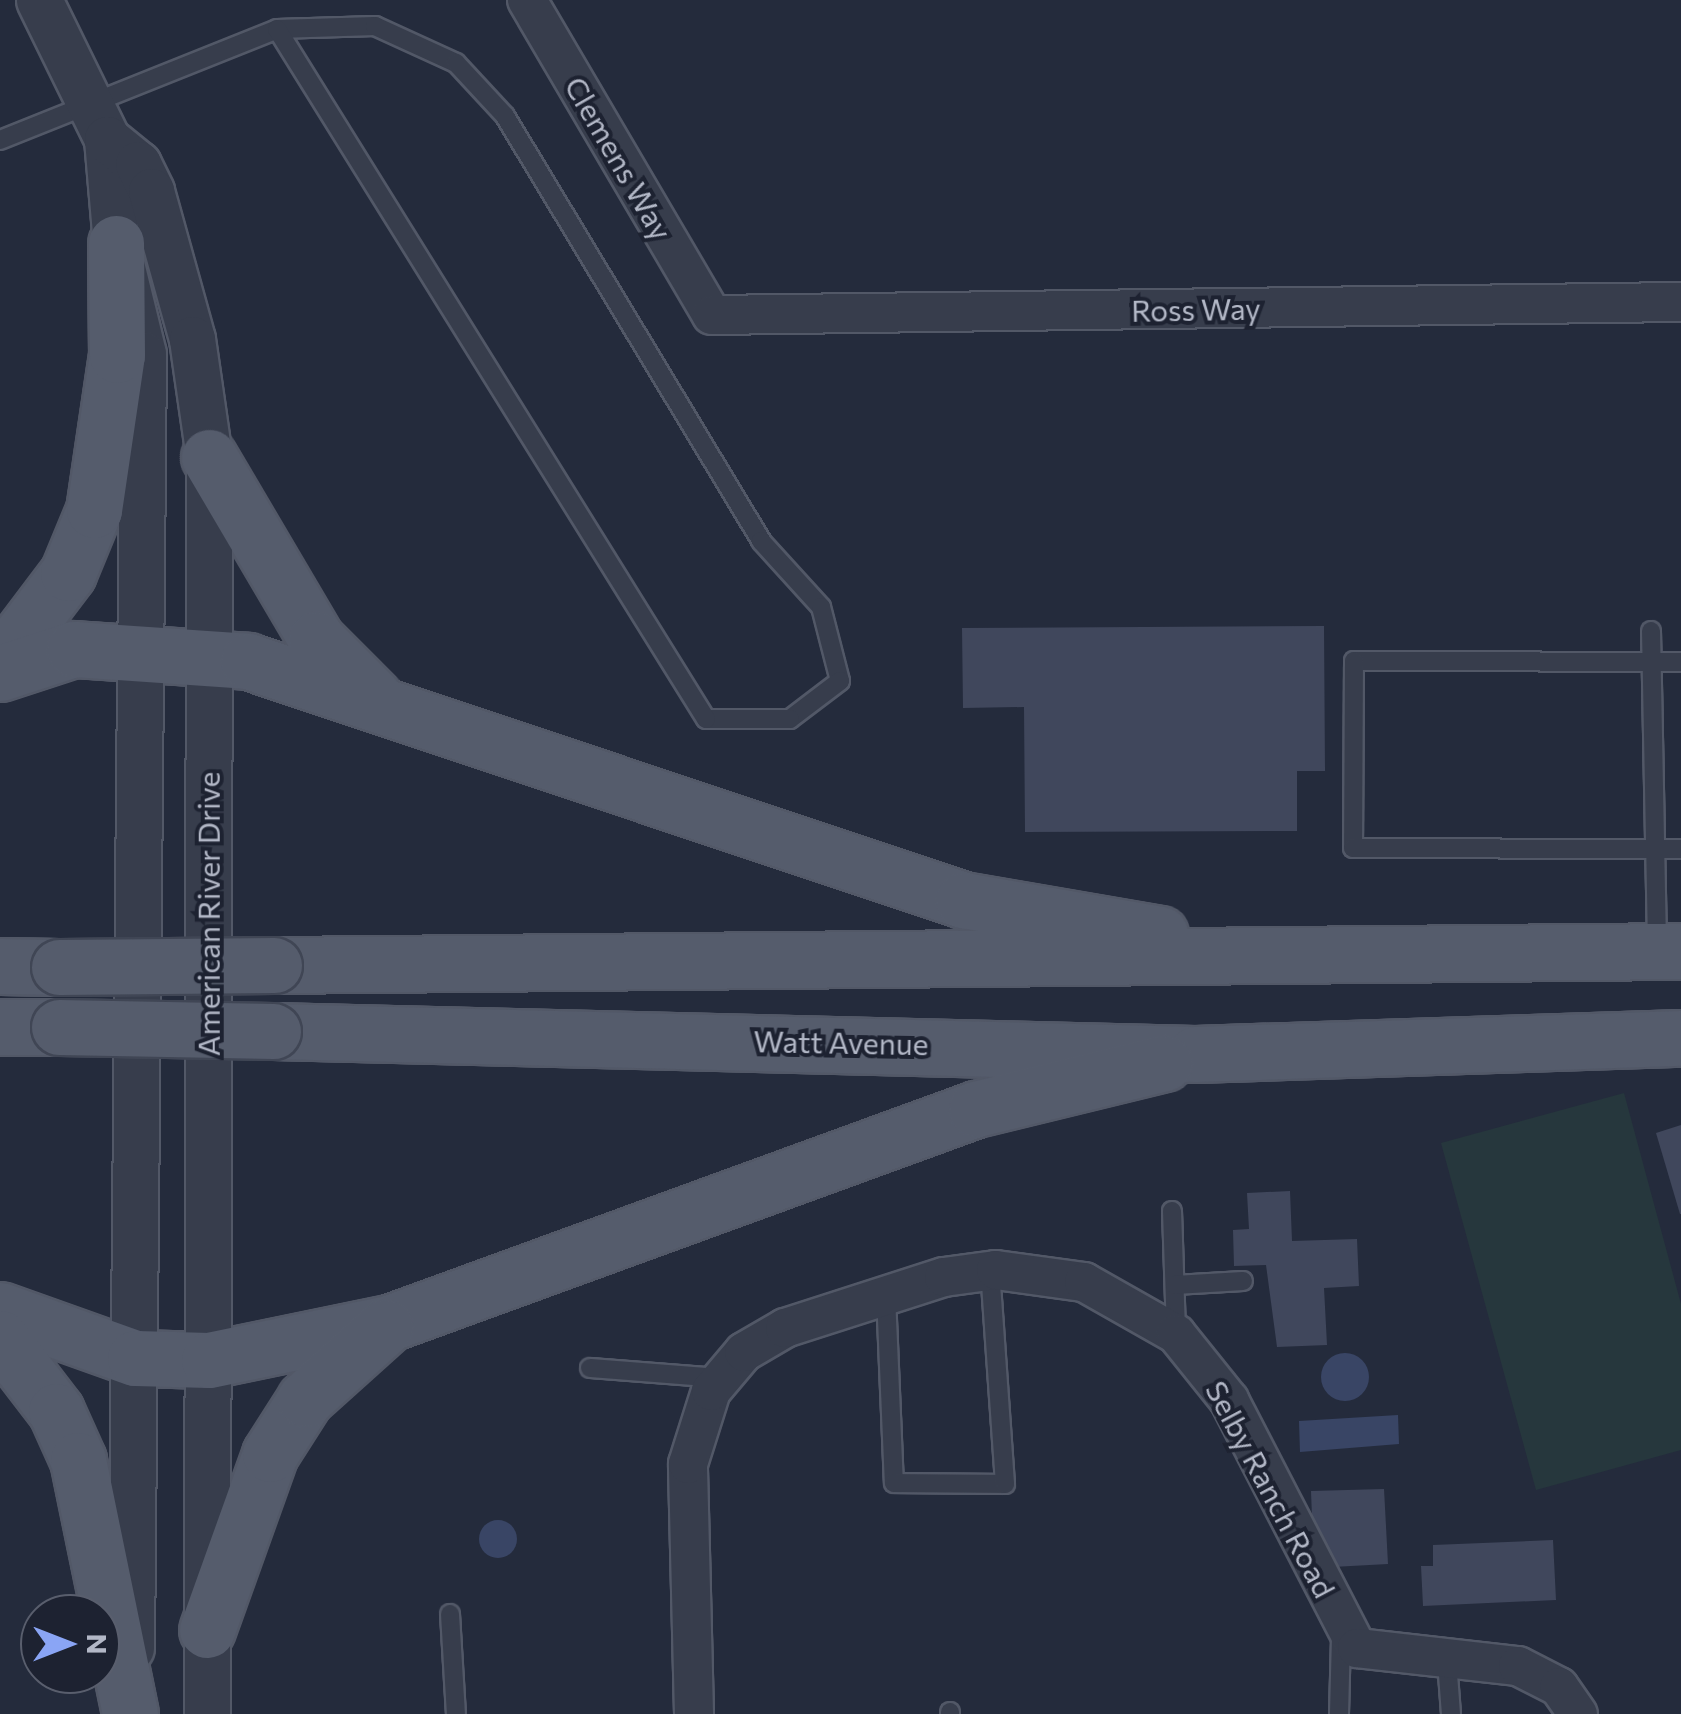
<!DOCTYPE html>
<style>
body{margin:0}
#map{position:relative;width:1681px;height:1714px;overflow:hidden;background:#242b3c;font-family:Commissioner,sans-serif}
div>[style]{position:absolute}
.green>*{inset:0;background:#26373d}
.water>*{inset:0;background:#394565}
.round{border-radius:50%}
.building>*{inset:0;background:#40475c}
.roads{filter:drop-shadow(2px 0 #525867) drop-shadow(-2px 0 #525867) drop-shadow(0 2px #525867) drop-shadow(0 -2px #525867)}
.service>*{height:18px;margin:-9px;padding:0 9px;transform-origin:9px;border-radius:9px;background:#373d4c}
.minor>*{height:38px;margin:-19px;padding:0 19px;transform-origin:19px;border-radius:19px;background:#373d4c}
.tertiary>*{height:45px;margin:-22.5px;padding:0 22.5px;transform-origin:22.5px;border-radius:22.5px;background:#373d4c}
.primary>*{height:55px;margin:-27.5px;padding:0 27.5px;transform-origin:27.5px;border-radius:27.5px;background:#555c6c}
.bridges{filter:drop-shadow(2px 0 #404655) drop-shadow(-2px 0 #404655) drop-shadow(0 2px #404655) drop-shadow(0 -2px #404655)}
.primary-bridge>*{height:55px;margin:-27.5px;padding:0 27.5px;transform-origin:27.5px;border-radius:27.5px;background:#555c6c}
span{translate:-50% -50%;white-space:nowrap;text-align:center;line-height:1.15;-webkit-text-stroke:8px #1d2231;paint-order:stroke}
.street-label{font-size:30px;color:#b3b8c7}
.north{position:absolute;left:20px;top:1594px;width:100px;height:100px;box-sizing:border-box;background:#1d2231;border:2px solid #595e6d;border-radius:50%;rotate:90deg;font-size:28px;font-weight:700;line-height:40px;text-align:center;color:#b3b8c7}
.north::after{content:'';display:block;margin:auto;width:35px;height:45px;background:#8aa5f5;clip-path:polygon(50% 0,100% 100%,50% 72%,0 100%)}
</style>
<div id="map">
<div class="green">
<div style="clip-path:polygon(1624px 1093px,1681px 1304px,1681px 1450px,1536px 1490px,1441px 1143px)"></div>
</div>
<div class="water">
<div class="round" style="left:1321px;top:1353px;width:48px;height:48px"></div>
<div style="clip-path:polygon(1398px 1415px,1399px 1444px,1300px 1452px,1299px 1421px)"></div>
<div class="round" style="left:479px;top:1520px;width:38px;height:38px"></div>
</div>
<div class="building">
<div style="clip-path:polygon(1324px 626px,1325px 771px,1297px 771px,1297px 831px,1025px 832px,1024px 707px,963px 708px,962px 628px)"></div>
<div style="clip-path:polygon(1681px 1125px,1681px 1214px,1680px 1214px,1656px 1133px)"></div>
<div style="clip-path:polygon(1290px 1191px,1292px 1241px,1357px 1239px,1359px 1286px,1324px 1288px,1327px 1345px,1277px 1347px,1266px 1265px,1234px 1266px,1233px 1230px,1249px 1229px,1247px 1193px)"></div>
<div style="clip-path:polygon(1384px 1489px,1388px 1564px,1314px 1568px,1311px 1491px)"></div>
<div style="clip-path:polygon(1553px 1540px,1556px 1600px,1423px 1606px,1421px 1566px,1433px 1566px,1433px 1545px)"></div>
</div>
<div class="roads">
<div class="service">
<div style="left:0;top:140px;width:298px;rotate:-21.8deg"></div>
<div style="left:277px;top:29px;width:98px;rotate:-1.8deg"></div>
<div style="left:375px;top:26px;width:89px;rotate:24.6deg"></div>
<div style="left:456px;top:63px;width:72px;rotate:47.2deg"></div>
<div style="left:505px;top:116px;width:496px;rotate:58.9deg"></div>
<div style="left:761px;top:541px;width:89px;rotate:47.7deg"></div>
<div style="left:821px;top:607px;width:76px;rotate:75.6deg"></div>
<div style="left:840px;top:681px;width:63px;rotate:142.8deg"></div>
<div style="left:790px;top:719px;width:84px;rotate:180deg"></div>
<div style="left:706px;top:719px;width:812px;rotate:-121.87deg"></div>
<div style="left:1651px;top:631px;width:314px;rotate:88.9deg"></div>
<div style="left:1681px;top:662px;width:327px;rotate:-179.8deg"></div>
<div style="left:1354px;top:661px;width:187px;rotate:90.3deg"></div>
<div style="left:1353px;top:848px;width:328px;rotate:0.2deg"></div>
<div style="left:1172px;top:1211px;width:123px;rotate:88.1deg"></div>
<div style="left:1175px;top:1285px;width:68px;rotate:-3.4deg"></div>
<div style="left:886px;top:1295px;width:188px;rotate:87.6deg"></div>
<div style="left:894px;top:1483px;width:111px;rotate:0.5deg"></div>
<div style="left:1005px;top:1484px;width:215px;rotate:-94deg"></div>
<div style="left:590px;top:1368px;width:130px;rotate:4.4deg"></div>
<div style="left:450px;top:1614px;width:100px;rotate:86.6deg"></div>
<div style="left:1447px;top:1661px;width:53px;rotate:85.7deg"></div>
<div style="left:950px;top:1712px;width:2px;rotate:90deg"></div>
<div style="left:1339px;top:1714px;width:79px;rotate:-88.5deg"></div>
</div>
<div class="minor">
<div style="left:527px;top:0;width:365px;rotate:59.6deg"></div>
<div style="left:712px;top:315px;width:969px;rotate:-0.77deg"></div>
<div style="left:694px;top:1714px;width:250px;rotate:-91.4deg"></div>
<div style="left:688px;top:1464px;width:77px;rotate:-72.5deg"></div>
<div style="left:711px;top:1391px;width:51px;rotate:-49.8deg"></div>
<div style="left:744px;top:1352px;width:48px;rotate:-30.3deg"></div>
<div style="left:785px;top:1328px;width:167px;rotate:-17.8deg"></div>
<div style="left:944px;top:1277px;width:52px;rotate:-7.7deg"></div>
<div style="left:996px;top:1270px;width:89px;rotate:7.8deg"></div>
<div style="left:1084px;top:1282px;width:106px;rotate:29.5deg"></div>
<div style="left:1176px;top:1334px;width:85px;rotate:51.2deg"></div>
<div style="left:1229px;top:1400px;width:279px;rotate:62.7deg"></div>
<div style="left:1357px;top:1648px;width:162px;rotate:6.4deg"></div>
<div style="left:1518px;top:1666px;width:46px;rotate:27.1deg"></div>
<div style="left:1559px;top:1687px;width:33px;rotate:55deg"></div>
</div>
<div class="tertiary">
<div style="left:39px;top:0;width:155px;rotate:63.9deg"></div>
<div style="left:107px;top:139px;width:104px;rotate:85.1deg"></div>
<div style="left:116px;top:243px;width:114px;rotate:76.3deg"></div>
<div style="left:143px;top:354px;width:1294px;rotate:90.53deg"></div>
<div style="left:107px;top:139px;width:40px;rotate:39deg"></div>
<div style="left:138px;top:164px;width:30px;rotate:64deg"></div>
<div style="left:151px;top:191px;width:154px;rotate:74.5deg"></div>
<div style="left:192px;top:339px;width:119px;rotate:81.8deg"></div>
<div style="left:209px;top:457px;width:1257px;rotate:90.09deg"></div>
</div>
<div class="primary">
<div style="left:209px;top:457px;width:211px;rotate:59.5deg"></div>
<div style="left:316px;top:639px;width:82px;rotate:45deg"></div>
<div style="left:0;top:663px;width:113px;rotate:-52.9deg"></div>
<div style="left:68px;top:573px;width:68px;rotate:-67.6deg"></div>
<div style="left:94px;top:510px;width:157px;rotate:-81.6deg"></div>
<div style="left:117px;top:355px;width:112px;rotate:-90.5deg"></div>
<div style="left:0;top:673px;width:78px;rotate:-18deg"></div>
<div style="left:74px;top:649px;width:174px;rotate:3.9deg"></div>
<div style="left:248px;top:661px;width:754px;rotate:18.48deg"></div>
<div style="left:963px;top:900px;width:200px;rotate:9.8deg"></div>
<div style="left:274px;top:965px;width:1407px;rotate:-0.57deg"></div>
<div style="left:0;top:966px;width:59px;rotate:1deg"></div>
<div style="left:0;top:1027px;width:59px"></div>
<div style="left:273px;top:1031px;width:922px;rotate:1.43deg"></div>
<div style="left:1195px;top:1054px;width:486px;rotate:-1.9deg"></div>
<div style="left:0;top:1310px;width:143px;rotate:19.6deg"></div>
<div style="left:135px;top:1358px;width:74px;rotate:1.5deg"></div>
<div style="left:209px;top:1360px;width:187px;rotate:-11.7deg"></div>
<div style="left:392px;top:1322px;width:622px;rotate:-20.04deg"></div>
<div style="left:976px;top:1109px;width:194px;rotate:-13.7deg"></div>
<div style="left:0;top:1338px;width:92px;rotate:52.5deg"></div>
<div style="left:56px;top:1411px;width:54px;rotate:65.8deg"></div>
<div style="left:78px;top:1460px;width:259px;rotate:78.4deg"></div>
<div style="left:207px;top:1630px;width:187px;rotate:-70.3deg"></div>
<div style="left:270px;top:1454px;width:65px;rotate:-57.5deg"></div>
<div style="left:305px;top:1399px;width:108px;rotate:-42deg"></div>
</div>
</div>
<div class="bridges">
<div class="primary-bridge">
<div style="left:59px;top:967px;width:215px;rotate:-0.5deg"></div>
<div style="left:59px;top:1027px;width:214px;rotate:1.1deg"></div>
</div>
</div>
<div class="street-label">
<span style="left:619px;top:158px;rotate:60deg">Clemens Way</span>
<span style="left:1196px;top:309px;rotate:-1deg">Ross Way</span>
<span style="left:208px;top:914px;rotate:-90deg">American River Drive</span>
<span style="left:841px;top:1042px;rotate:1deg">Watt Avenue</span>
<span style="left:1271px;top:1489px;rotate:62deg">Selby Ranch Road</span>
</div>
<div class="north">N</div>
</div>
